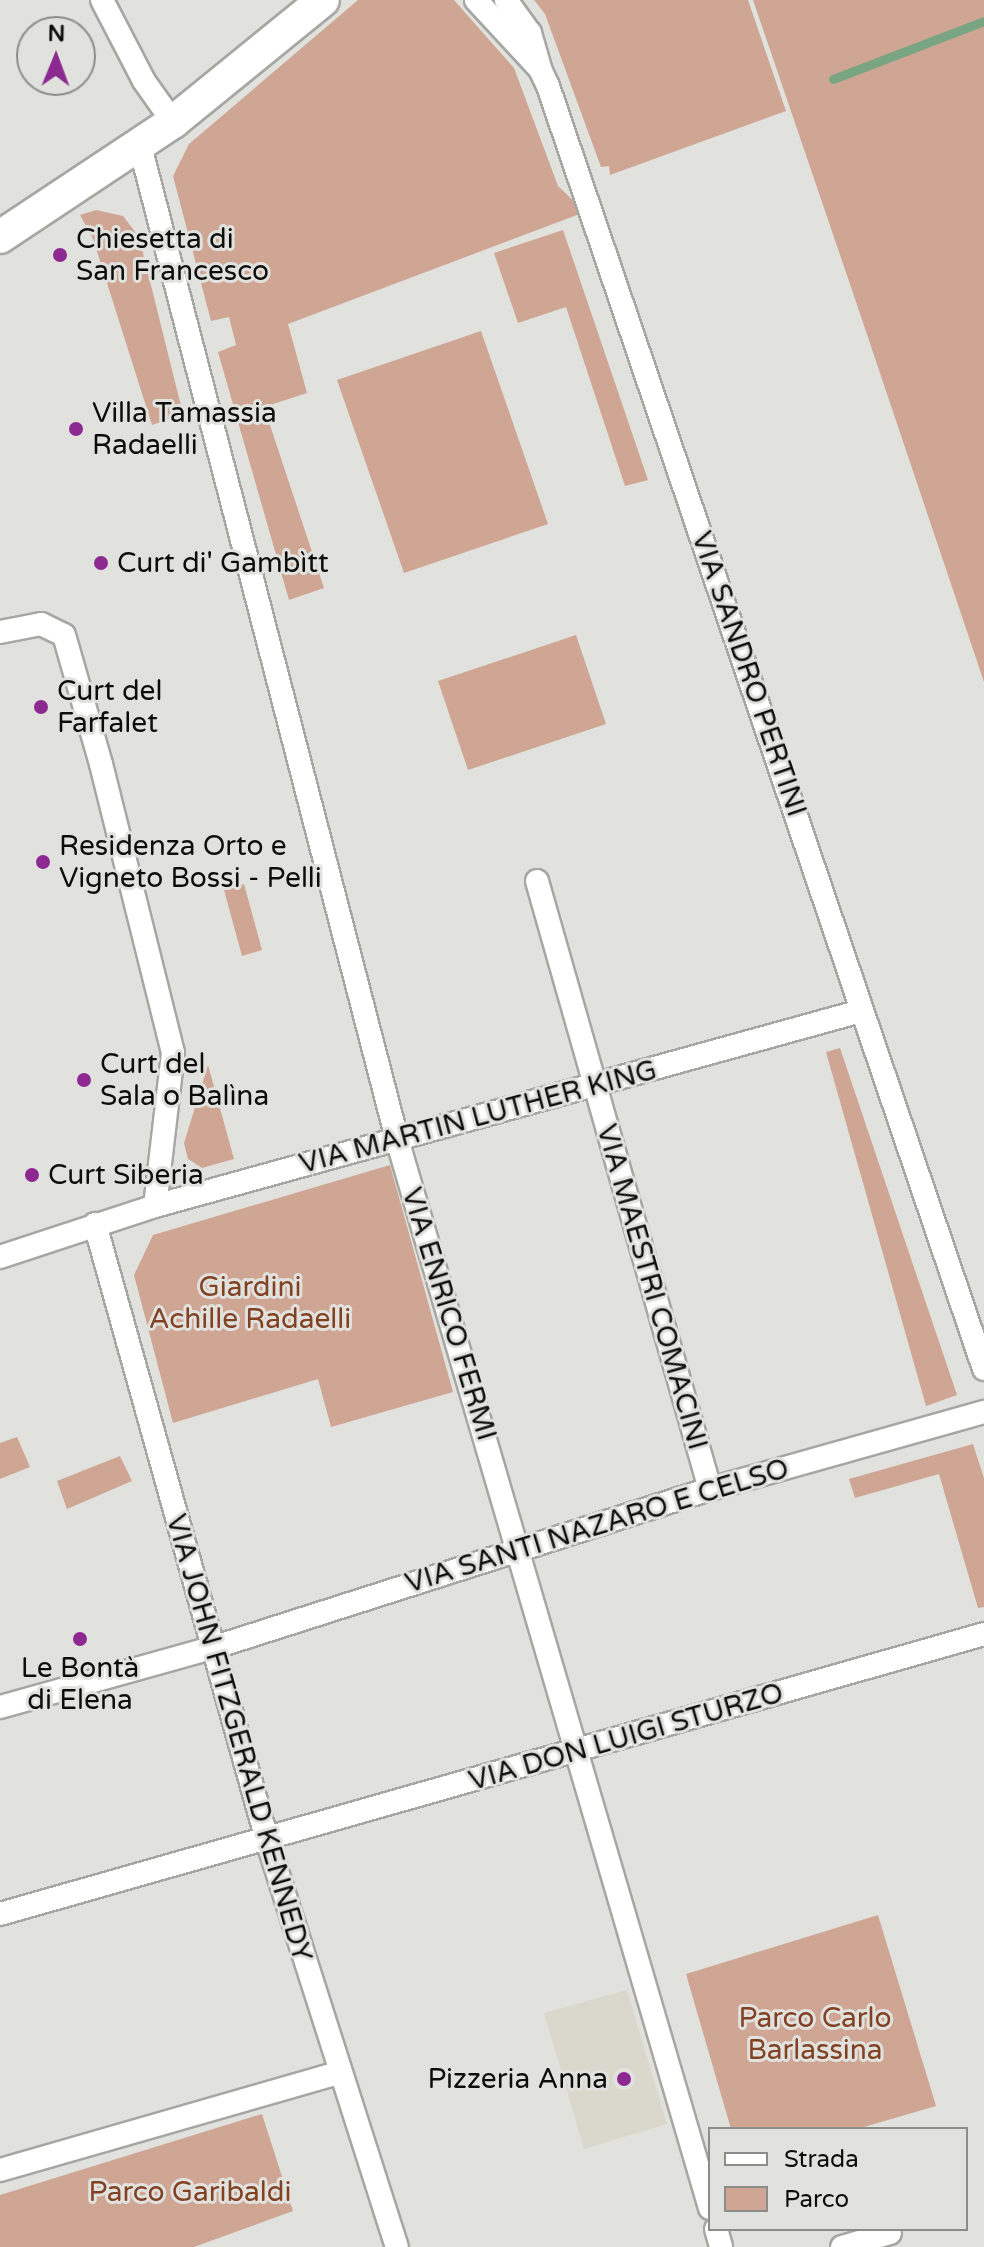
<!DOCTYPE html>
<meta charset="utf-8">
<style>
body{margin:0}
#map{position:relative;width:984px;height:2247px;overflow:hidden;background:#e1e1de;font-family:"Varela Round",sans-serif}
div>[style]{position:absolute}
.built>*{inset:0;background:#dad8cd}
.green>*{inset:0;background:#cfa694}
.stream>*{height:9px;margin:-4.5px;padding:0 4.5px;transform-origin:4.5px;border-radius:4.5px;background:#7aa583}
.roads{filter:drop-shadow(2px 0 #a6a6a3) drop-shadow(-2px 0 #a6a6a3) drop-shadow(0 2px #a6a6a3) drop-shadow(0 -2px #a6a6a3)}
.street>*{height:22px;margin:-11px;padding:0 11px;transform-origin:11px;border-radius:11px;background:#fff}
.secondary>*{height:32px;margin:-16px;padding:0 16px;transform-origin:16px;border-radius:16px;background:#fff}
.dots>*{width:22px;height:22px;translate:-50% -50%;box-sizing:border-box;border:4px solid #e1e1de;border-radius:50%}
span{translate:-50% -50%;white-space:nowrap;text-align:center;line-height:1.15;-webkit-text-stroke:6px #e1e1de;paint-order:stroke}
.poi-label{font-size:28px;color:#0d0d0b}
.left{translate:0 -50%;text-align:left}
.right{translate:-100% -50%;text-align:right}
.street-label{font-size:28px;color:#0d0d0b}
.park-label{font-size:28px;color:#814122}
.legend{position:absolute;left:708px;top:2127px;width:260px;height:104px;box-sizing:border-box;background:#e1e1de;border:2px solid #8c8c8a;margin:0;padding:10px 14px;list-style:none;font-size:24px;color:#0d0d0b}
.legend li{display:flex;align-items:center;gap:16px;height:40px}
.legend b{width:40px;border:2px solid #8c8c8a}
.north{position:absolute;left:16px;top:16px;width:80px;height:80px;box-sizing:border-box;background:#e1e1de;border:2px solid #8c8c8a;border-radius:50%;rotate:1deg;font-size:22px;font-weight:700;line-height:32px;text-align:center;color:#0d0d0b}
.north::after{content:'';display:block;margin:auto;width:28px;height:36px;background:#8d2a92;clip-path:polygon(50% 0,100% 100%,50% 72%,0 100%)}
</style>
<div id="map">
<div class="built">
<div style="clip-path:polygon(627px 1990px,667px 2124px,584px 2149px,544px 2013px)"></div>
</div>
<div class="green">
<div style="clip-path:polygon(358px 0,454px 0,514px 68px,558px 186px,585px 212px,288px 324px,307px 393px,264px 407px,324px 588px,289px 600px,218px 352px,236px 345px,229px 317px,211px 321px,173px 176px,189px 144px)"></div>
<div style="clip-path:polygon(534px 0,748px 0,786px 111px,610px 175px,609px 166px,601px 167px,545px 14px)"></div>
<div style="clip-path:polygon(753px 0,984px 0,984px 682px,852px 290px)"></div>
<div style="clip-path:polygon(96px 210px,123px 216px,139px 237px,183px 414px,152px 425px,93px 239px,80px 215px)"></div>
<div style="clip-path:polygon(563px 230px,648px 480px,625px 486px,566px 307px,518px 323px,494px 253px)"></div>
<div style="clip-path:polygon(481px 331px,548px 524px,404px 573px,337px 380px)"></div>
<div style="clip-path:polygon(576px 635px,606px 724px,468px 770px,438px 681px)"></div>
<div style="clip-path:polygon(244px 884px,262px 950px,242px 956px,224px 890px)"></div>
<div style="clip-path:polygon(840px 1048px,957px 1395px,926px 1406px,826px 1052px)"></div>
<div style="clip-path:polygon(208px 1065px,234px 1159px,202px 1168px,188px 1159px,184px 1143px)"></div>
<div style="clip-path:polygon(390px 1165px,453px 1392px,331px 1427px,318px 1379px,173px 1423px,134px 1275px,153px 1235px)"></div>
<div style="clip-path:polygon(17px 1437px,30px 1467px,0 1479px,0 1443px)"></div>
<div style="clip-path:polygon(973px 1444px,984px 1478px,984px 1607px,978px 1608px,939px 1474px,855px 1498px,849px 1479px)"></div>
<div style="clip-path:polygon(120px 1456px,132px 1481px,67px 1509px,57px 1481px)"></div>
<div style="clip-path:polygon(878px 1915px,936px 2106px,857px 2129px,731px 2129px,686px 1974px)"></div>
<div style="clip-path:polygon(262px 2114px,293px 2211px,194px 2247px,0 2247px,0 2195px)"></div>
</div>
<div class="stream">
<div style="left:833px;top:79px;width:162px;rotate:-21deg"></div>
</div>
<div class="roads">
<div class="street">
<div style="left:102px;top:0;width:91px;rotate:62.6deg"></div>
<div style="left:144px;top:81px;width:50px;rotate:54.7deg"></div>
<div style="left:476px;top:0;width:94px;rotate:47.2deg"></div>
<div style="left:540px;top:69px;width:19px;rotate:65deg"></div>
<div style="left:548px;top:86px;width:1355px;rotate:71.23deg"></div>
<div style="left:506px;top:0;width:41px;rotate:54deg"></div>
<div style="left:530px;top:33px;width:37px;rotate:74deg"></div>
<div style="left:140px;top:146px;width:1026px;rotate:75.49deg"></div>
<div style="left:397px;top:1139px;width:1114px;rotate:73.68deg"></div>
<div style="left:0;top:632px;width:42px;rotate:-11deg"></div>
<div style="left:41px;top:624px;width:25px;rotate:26deg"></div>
<div style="left:64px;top:635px;width:134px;rotate:74deg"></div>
<div style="left:101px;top:764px;width:298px;rotate:76deg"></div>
<div style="left:173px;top:1053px;width:154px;rotate:96.7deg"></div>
<div style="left:537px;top:881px;width:632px;rotate:74.12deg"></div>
<div style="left:95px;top:1224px;width:640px;rotate:74.4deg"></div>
<div style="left:267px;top:1840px;width:427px;rotate:72.3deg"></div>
<div style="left:0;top:1257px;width:163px;rotate:-18.2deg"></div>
<div style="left:155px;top:1206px;width:732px;rotate:-15.44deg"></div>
<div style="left:0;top:1707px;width:220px;rotate:-15.6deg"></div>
<div style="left:212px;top:1648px;width:523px;rotate:-17.71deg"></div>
<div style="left:710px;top:1489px;width:285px;rotate:-15.7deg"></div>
<div style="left:0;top:1914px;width:1023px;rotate:-15.88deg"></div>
<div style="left:0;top:2170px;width:352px;rotate:-16deg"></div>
<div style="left:716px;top:2229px;width:19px;rotate:74deg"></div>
<div style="left:842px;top:2247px;width:50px;rotate:-16.3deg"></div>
</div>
<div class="secondary">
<div style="left:0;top:237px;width:208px;rotate:-33.6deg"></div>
<div style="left:173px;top:122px;width:193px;rotate:-39.1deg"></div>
</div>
</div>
<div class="dots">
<div style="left:60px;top:255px;background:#8d2a92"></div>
<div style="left:76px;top:429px;background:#8d2a92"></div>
<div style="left:101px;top:563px;background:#8d2a92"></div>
<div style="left:41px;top:707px;background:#8d2a92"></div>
<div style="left:43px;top:862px;background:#8d2a92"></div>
<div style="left:84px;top:1080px;background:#8d2a92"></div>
<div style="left:32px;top:1175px;background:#8d2a92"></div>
<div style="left:80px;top:1639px;background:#8d2a92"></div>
<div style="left:624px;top:2079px;background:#8d2a92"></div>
</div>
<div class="poi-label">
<span class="left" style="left:76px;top:255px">Chiesetta di<br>San Francesco</span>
<span class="left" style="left:92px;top:429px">Villa Tamassia<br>Radaelli</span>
<span class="left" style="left:117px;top:563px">Curt di' Gambìtt</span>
<span class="left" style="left:57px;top:707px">Curt del<br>Farfalet</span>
<span class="left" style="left:59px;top:862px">Residenza Orto e<br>Vigneto Bossi - Pelli</span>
<span class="left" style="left:100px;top:1080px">Curt del<br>Sala o Balìna</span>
<span class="left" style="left:48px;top:1175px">Curt Siberia</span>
<span style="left:80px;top:1684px">Le Bontà<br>di Elena</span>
<span class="right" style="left:608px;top:2079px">Pizzeria Anna</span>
</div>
<div class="street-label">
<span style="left:749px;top:674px;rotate:71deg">VIA SANDRO PERTINI</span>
<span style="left:478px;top:1117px;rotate:-15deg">VIA MARTIN LUTHER KING</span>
<span style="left:652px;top:1287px;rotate:74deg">VIA MAESTRI COMACINI</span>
<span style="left:449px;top:1314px;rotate:73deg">VIA ENRICO FERMI</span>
<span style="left:597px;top:1526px;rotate:-17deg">VIA SANTI NAZARO E CELSO</span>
<span style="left:626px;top:1737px;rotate:-16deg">VIA DON LUIGI STURZO</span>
<span style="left:239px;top:1738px;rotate:74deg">VIA JOHN FITZGERALD KENNEDY</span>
</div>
<div class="park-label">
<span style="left:250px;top:1303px">Giardini<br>Achille Radaelli</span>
<span style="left:815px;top:2034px">Parco Carlo<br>Barlassina</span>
<span style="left:190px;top:2192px">Parco Garibaldi</span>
</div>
<ul class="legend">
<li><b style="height:10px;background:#fff"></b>Strada</li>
<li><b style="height:22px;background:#cfa694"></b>Parco</li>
</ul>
<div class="north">N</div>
</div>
